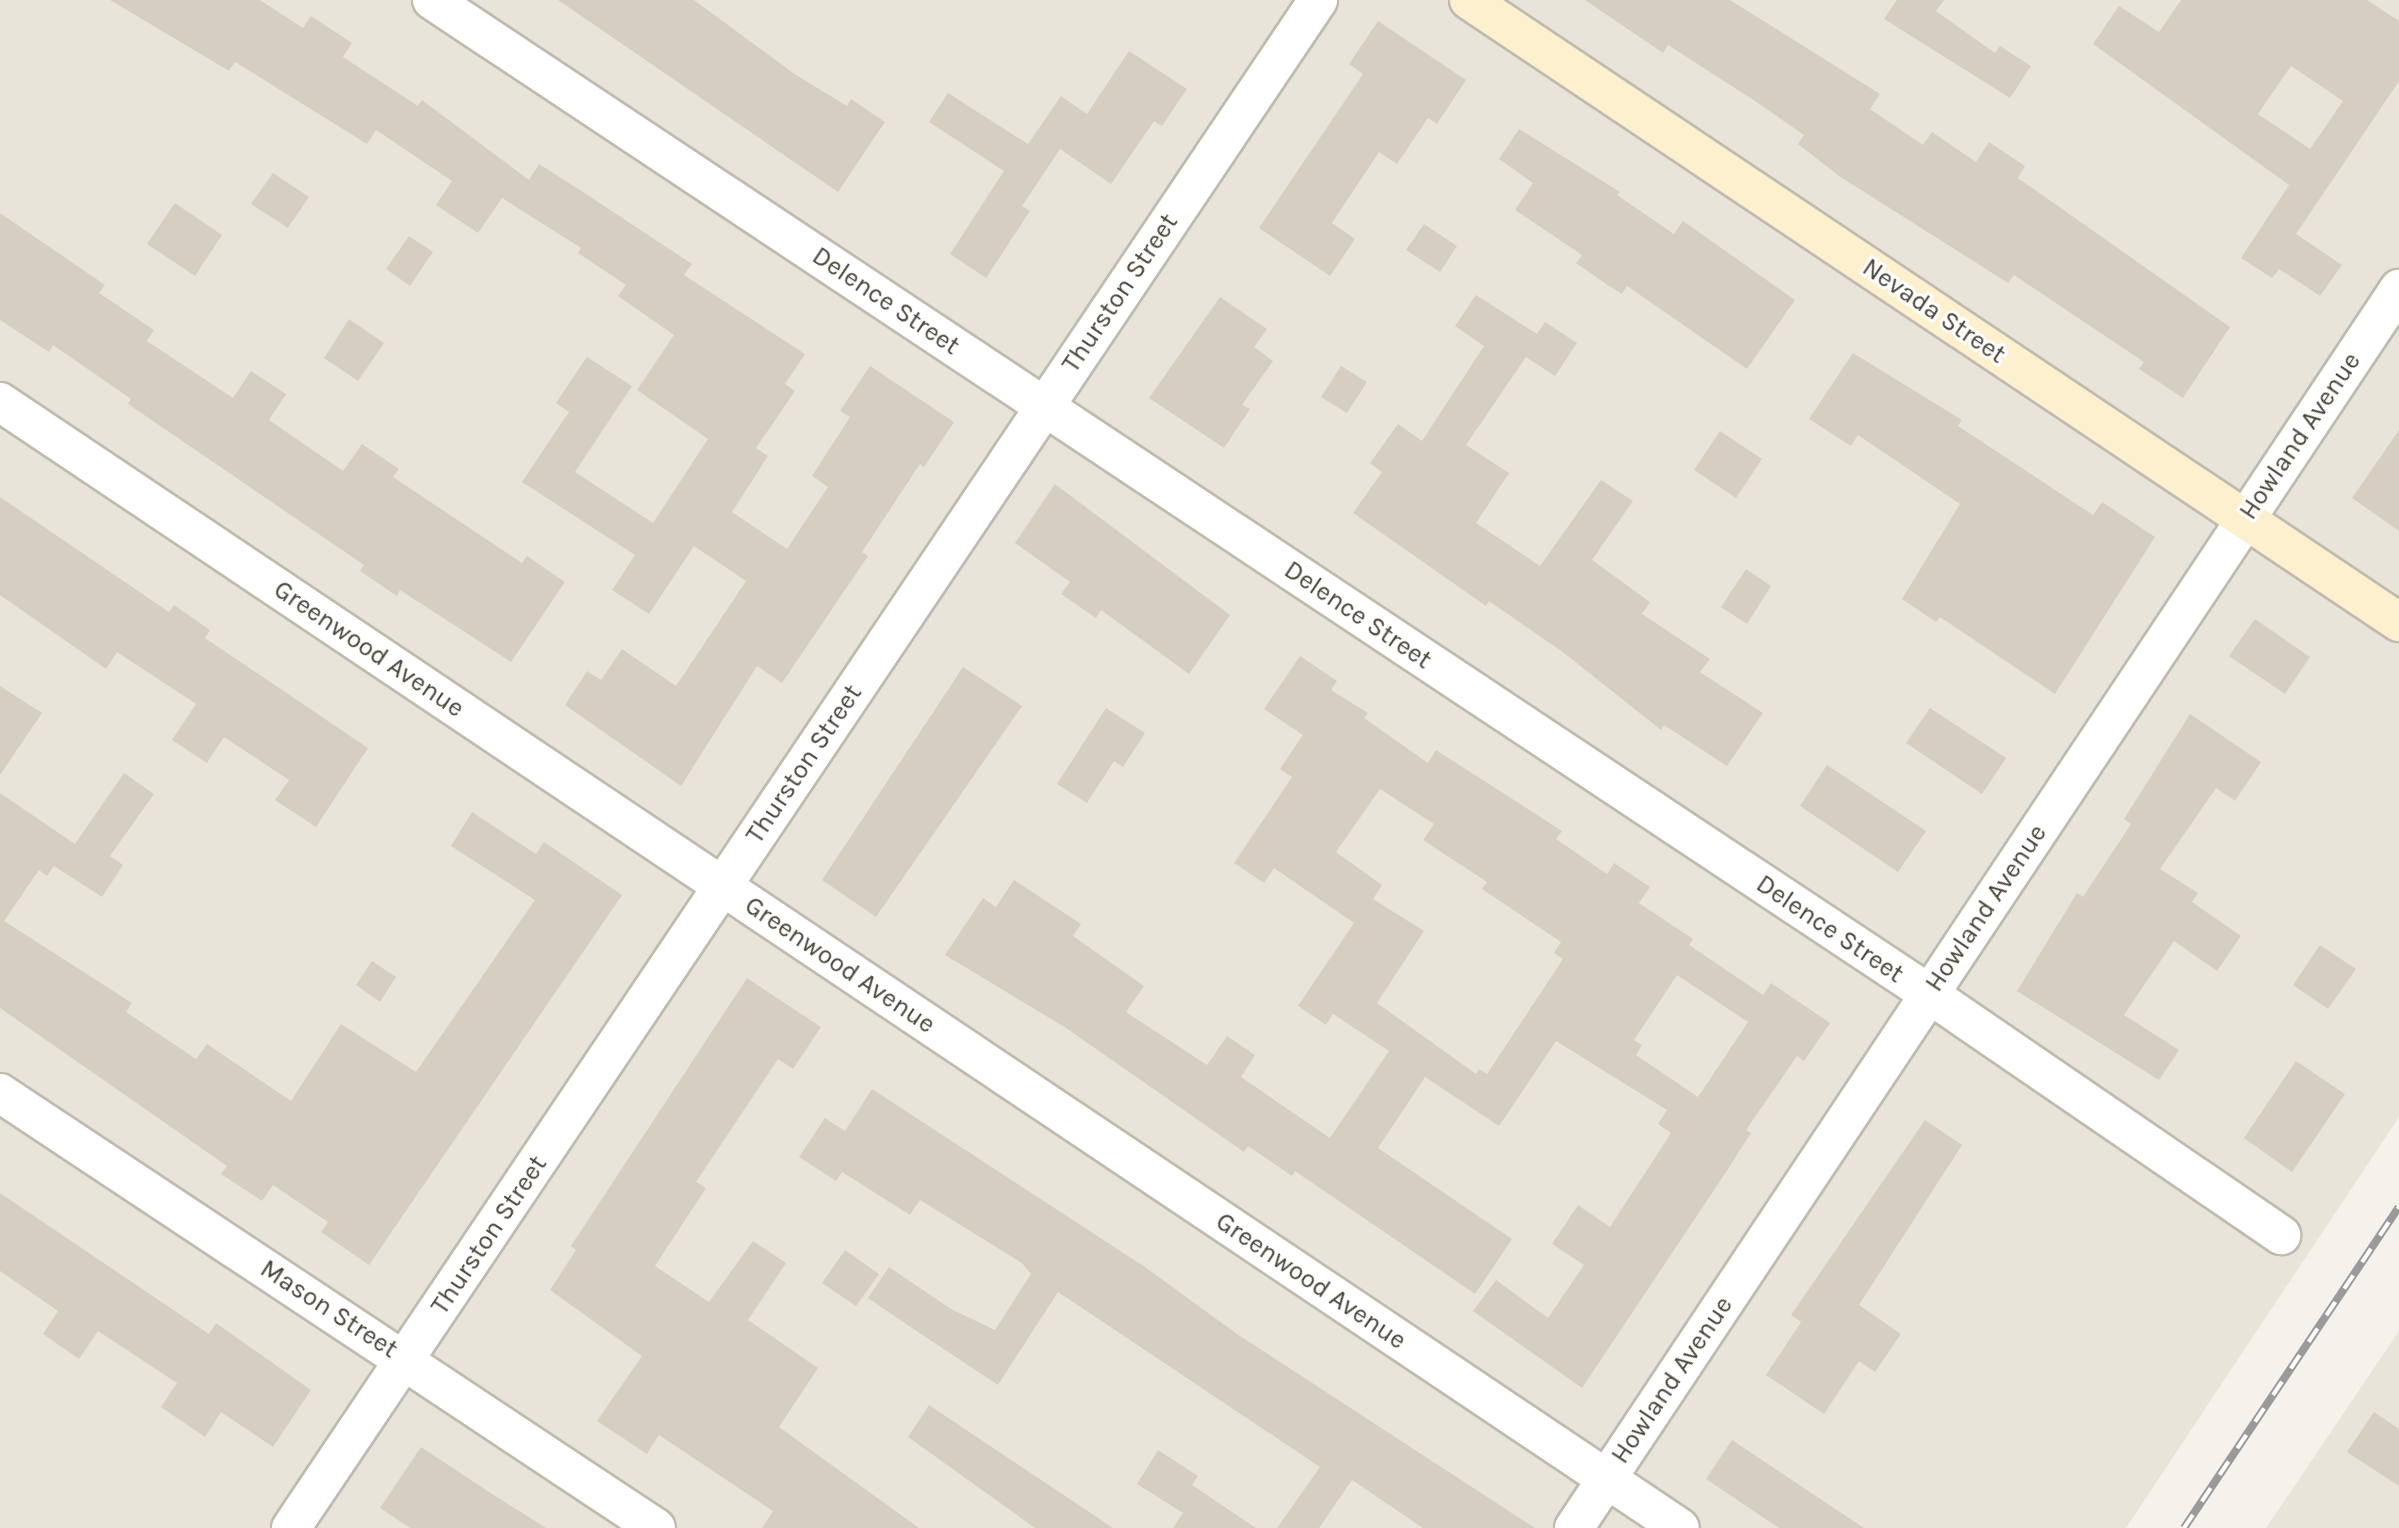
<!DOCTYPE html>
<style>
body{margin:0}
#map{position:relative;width:2399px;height:1528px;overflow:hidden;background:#f5f2ec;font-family:Karla,sans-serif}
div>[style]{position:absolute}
.residential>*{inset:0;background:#e9e4da}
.building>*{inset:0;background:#d7cec2}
.roads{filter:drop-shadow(2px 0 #c1baae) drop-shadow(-2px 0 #c1baae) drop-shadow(0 2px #c1baae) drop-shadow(0 -2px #c1baae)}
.street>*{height:38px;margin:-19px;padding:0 19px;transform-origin:19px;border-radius:19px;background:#fff}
.secondary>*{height:38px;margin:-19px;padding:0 19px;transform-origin:19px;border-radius:19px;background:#fdf0ce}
.rail>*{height:8px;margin-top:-4px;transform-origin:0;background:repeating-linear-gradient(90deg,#fff 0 16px,#9a9a9a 0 32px);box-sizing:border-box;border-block:2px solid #9a9a9a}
span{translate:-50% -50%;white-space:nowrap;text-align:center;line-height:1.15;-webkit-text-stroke:6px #fff;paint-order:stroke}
.street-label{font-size:26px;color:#4a4339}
</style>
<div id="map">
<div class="residential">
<div style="clip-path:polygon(0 0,2399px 0,2399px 1117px,2126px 1528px,0 1528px)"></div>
<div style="clip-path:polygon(2399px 1331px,2399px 1528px,2266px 1528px)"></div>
</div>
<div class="building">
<div style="clip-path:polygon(110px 0,260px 0,303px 28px,311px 16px,352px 43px,343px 57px,418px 106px,422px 100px,529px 180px,539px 164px,580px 190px,692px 264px,684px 275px,805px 354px,785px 384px,795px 391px,756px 448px,768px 456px,732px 512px,787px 549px,828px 487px,812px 476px,850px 417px,840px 411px,870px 366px,954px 422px,924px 467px,920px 464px,862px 552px,868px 556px,782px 683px,757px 666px,681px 786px,565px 705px,587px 671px,601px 680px,622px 649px,676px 686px,746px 581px,694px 546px,649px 614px,612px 590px,635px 555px,522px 482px,569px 412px,556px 403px,587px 357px,632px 386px,575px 472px,653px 523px,708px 439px,637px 390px,674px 335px,618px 296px,626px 285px,578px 253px,581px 248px,502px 198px,478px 233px,436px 205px,452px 181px,376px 130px,367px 144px,235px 62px,229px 71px)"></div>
<div style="clip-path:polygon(558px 0,694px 0,796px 75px,847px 106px,851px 99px,885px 122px,838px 192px)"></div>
<div style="clip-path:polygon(1585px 0,1730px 0,1880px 94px,1870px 109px,1923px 145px,1932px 132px,1976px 162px,1989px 142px,2025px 166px,2018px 178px,2230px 327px,2183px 398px,2139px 369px,2144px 362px,2014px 275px,2008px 283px,1839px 176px,1798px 144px,1804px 135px,1755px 101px,1668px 45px,1663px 53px)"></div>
<div style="clip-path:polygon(1897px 0,1944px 0,1936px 11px,1995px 53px,2000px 46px,2031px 66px,2010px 98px,1884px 19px)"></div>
<div style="clip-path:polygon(evenodd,2181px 0,2367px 0,2399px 21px,2399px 81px,2296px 234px,2342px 265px,2320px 296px,2279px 269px,2272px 278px,2241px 258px,2289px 185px,2093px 44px,2119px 6px,2159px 32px,2181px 0,2291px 66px,2343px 101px,2310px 149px,2258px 114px,2291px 66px)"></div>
<div style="clip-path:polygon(1378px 21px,1466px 80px,1437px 124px,1428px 118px,1397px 164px,1379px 152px,1332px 223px,1355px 239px,1330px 276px,1259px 228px,1363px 74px,1349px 64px)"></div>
<div style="clip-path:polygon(1129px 51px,1187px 89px,1162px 126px,1154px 121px,1111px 184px,1060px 149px,1022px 206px,1030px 211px,986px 278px,950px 254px,1004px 171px,929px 122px,948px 93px,1028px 144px,1061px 96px,1087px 114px)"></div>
<div style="clip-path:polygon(1519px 129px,1620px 192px,1617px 195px,1674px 234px,1683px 221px,1795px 300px,1747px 369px,1627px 286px,1622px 294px,1606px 284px,1576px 263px,1582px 255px,1515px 210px,1533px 183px,1499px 159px)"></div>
<div style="clip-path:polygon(273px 173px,309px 197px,288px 228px,251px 204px)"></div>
<div style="clip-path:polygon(175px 203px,222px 235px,195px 276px,147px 244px)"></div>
<div style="clip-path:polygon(0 213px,105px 285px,99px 293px,154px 330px,147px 341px,233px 398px,251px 371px,286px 394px,269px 420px,343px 471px,362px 444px,399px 469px,393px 477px,522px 563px,527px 556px,565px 582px,511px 662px,400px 590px,397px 596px,360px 571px,364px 565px,128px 404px,131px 399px,53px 345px,49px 352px,0 320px)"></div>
<div style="clip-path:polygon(1424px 224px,1457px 246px,1440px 272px,1406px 250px)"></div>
<div style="clip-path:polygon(409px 236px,433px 252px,410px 286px,386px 269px)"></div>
<div style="clip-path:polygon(1476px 295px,1537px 334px,1545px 322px,1577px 343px,1555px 376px,1526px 357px,1466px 445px,1509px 473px,1476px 523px,1540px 566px,1601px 480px,1633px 501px,1592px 560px,1650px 602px,1642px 614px,1710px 659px,1700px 672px,1763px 713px,1727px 766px,1664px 725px,1661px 730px,1564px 653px,1489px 601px,1486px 606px,1353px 513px,1382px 472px,1370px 463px,1398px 424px,1422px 441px,1484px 346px,1455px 326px)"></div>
<div style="clip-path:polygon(1220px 297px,1267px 329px,1254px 347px,1273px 361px,1242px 405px,1250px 409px,1224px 448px,1149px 398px)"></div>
<div style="clip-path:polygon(349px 319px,384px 343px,358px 381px,324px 358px)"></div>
<div style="clip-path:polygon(1853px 353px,1962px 420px,1958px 426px,2093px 515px,2102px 502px,2155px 537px,2055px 694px,1940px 617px,1936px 622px,1902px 599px,1960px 504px,1858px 435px,1851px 446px,1809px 419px)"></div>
<div style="clip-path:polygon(1341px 366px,1367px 382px,1347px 413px,1321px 397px)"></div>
<div style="clip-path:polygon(2399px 430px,2399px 531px,2352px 498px)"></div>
<div style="clip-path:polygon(1720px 431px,1762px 459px,1736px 498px,1694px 470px)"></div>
<div style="clip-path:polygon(1055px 484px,1230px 615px,1189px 674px,1101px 610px,1096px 618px,1061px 594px,1070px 582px,1015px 543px)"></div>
<div style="clip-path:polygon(0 497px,169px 612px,174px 605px,210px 630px,205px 638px,368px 748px,316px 827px,275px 800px,289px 780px,224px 737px,207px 763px,172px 740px,196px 704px,117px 652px,106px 669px,0 595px)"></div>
<div style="clip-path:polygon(1746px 569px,1771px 586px,1747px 624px,1721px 607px)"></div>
<div style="clip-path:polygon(2255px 619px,2310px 657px,2285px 694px,2229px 656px)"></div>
<div style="clip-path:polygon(evenodd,1300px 656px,1337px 681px,1331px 690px,1368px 713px,1364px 718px,1428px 763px,1436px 750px,1562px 831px,1556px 839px,1607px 874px,1614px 863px,1650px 887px,1639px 903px,1693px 939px,1689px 945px,1763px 995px,1771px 983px,1830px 1023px,1804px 1061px,1797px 1056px,1746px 1130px,1751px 1133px,1724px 1175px,1582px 1388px,1473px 1311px,1496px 1280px,1548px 1318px,1584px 1265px,1552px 1244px,1578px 1205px,1610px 1227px,1671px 1133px,1658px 1124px,1667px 1110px,1556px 1041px,1499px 1126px,1425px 1077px,1378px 1148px,1512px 1239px,1475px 1294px,1295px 1171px,1292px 1176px,1248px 1146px,1244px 1152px,1066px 1028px,945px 955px,983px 898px,996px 907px,1014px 880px,1081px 924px,1073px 936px,1144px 986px,1126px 1012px,1207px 1065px,1227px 1036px,1255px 1055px,1241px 1077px,1330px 1138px,1389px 1051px,1333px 1014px,1326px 1025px,1298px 1006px,1354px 923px,1274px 868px,1264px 883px,1234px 863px,1292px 777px,1280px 769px,1303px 735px,1264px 709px,1300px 656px,1380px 789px,1434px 824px,1423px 840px,1487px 882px,1482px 889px,1561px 942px,1554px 953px,1563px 959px,1487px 1074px,1479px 1069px,1476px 1074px,1377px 1003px,1424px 931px,1373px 899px,1382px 885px,1336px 852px,1380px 789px,1300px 656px,1677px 975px,1748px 1022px,1698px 1097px,1636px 1055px,1642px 1045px,1634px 1040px,1677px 975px)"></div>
<div style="clip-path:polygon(963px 667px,1022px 706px,876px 917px,822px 880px)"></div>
<div style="clip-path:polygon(0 686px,42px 713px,0 775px)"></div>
<div style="clip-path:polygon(1106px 708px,1145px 733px,1123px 767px,1114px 761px,1087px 803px,1057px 784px)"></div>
<div style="clip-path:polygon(1930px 708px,2006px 758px,1982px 794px,1906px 743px)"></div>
<div style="clip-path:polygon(2190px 714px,2261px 762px,2235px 801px,2216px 788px,2160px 869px,2198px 893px,2192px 902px,2241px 936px,2217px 971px,2174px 941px,2124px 1015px,2179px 1050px,2159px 1080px,2017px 991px,2077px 893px,2083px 897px,2131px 824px,2124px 819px)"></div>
<div style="clip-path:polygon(1827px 765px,1926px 831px,1898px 872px,1800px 806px)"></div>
<div style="clip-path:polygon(124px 773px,154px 794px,110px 856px,123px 865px,102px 897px,54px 866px,47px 876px,39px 870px,4px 921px,132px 1003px,126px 1012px,196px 1059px,207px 1044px,291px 1101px,341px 1024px,416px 1072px,535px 900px,451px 846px,472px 812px,536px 854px,544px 842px,622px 895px,369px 1265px,321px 1232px,328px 1222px,273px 1185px,262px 1201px,221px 1174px,227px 1166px,0 1008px,0 793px,75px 844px)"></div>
<div style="clip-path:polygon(2320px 945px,2356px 969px,2328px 1009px,2293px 985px)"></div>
<div style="clip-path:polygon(372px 961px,396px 977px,380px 1002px,356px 985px)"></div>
<div style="clip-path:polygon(747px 978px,821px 1027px,793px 1069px,778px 1059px,696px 1182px,706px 1188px,655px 1266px,709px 1302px,753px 1241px,786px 1263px,748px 1320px,818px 1368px,779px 1427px,919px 1528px,762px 1528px,773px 1511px,659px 1435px,647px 1454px,597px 1421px,642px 1356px,550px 1290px,576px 1250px,571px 1246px)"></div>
<div style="clip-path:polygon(2296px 1061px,2345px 1094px,2292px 1172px,2244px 1138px)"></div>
<div style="clip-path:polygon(872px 1089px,1145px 1267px,1237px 1334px,1535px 1528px,1423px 1528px,1352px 1480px,1319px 1528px,1277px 1528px,1320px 1467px,1058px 1292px,998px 1385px,912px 1328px,868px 1298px,889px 1267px,951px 1309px,995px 1330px,1031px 1274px,1022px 1263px,920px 1200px,910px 1215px,842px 1172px,836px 1181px,799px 1157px,825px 1118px,845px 1131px)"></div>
<div style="clip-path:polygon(1925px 1120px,1962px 1145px,1859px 1305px,1901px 1334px,1875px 1372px,1859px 1361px,1824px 1414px,1766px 1375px,1801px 1322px,1791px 1315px)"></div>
<div style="clip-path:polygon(0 1193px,209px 1334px,216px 1323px,311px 1390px,273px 1447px,221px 1412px,205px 1437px,161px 1407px,177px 1383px,98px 1331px,79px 1359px,43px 1334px,58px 1311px,0 1271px)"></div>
<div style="clip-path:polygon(845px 1250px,879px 1274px,856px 1306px,822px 1283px)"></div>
<div style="clip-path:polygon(929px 1405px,1113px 1528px,1035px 1528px,908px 1437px)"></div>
<div style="clip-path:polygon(2374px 1412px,2399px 1429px,2399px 1486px,2347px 1452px)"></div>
<div style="clip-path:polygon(1732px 1440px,1864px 1528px,1779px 1528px,1706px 1479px)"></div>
<div style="clip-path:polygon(421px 1447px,486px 1490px,546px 1528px,410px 1528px,380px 1508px)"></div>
<div style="clip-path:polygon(1158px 1450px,1198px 1476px,1192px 1485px,1256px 1528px,1173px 1528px,1183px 1513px,1137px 1484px)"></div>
</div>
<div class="roads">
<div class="street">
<div style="left:432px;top:0;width:1797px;rotate:33.58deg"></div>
<div style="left:1929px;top:994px;width:427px;rotate:34.4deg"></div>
<div style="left:0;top:402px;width:2022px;rotate:33.83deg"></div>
<div style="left:0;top:1093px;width:787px;rotate:33.55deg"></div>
<div style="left:291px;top:1528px;width:1841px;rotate:-56.09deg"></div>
<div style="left:1574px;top:1528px;width:1489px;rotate:-56.34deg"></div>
</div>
<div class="secondary">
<div style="left:1469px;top:0;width:1119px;rotate:33.78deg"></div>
</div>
</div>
<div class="rail">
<div style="left:2184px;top:1528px;width:386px;rotate:-56.2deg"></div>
</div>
<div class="street-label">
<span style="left:1120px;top:293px;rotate:-56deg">Thurston Street</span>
<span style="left:886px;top:301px;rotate:34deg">Delence Street</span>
<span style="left:1934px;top:311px;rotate:34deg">Nevada Street</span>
<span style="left:2300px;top:436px;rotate:-56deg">Howland Avenue</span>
<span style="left:1358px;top:615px;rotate:34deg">Delence Street</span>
<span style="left:369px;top:649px;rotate:34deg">Greenwood Avenue</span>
<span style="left:804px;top:764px;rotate:-56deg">Thurston Street</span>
<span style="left:1986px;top:908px;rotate:-56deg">Howland Avenue</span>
<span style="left:1830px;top:929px;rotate:34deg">Delence Street</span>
<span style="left:840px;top:965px;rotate:34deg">Greenwood Avenue</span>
<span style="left:489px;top:1235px;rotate:-56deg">Thurston Street</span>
<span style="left:1311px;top:1281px;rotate:34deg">Greenwood Avenue</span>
<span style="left:329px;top:1309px;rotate:33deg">Mason Street</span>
<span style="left:1672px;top:1380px;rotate:-56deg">Howland Avenue</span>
</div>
</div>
